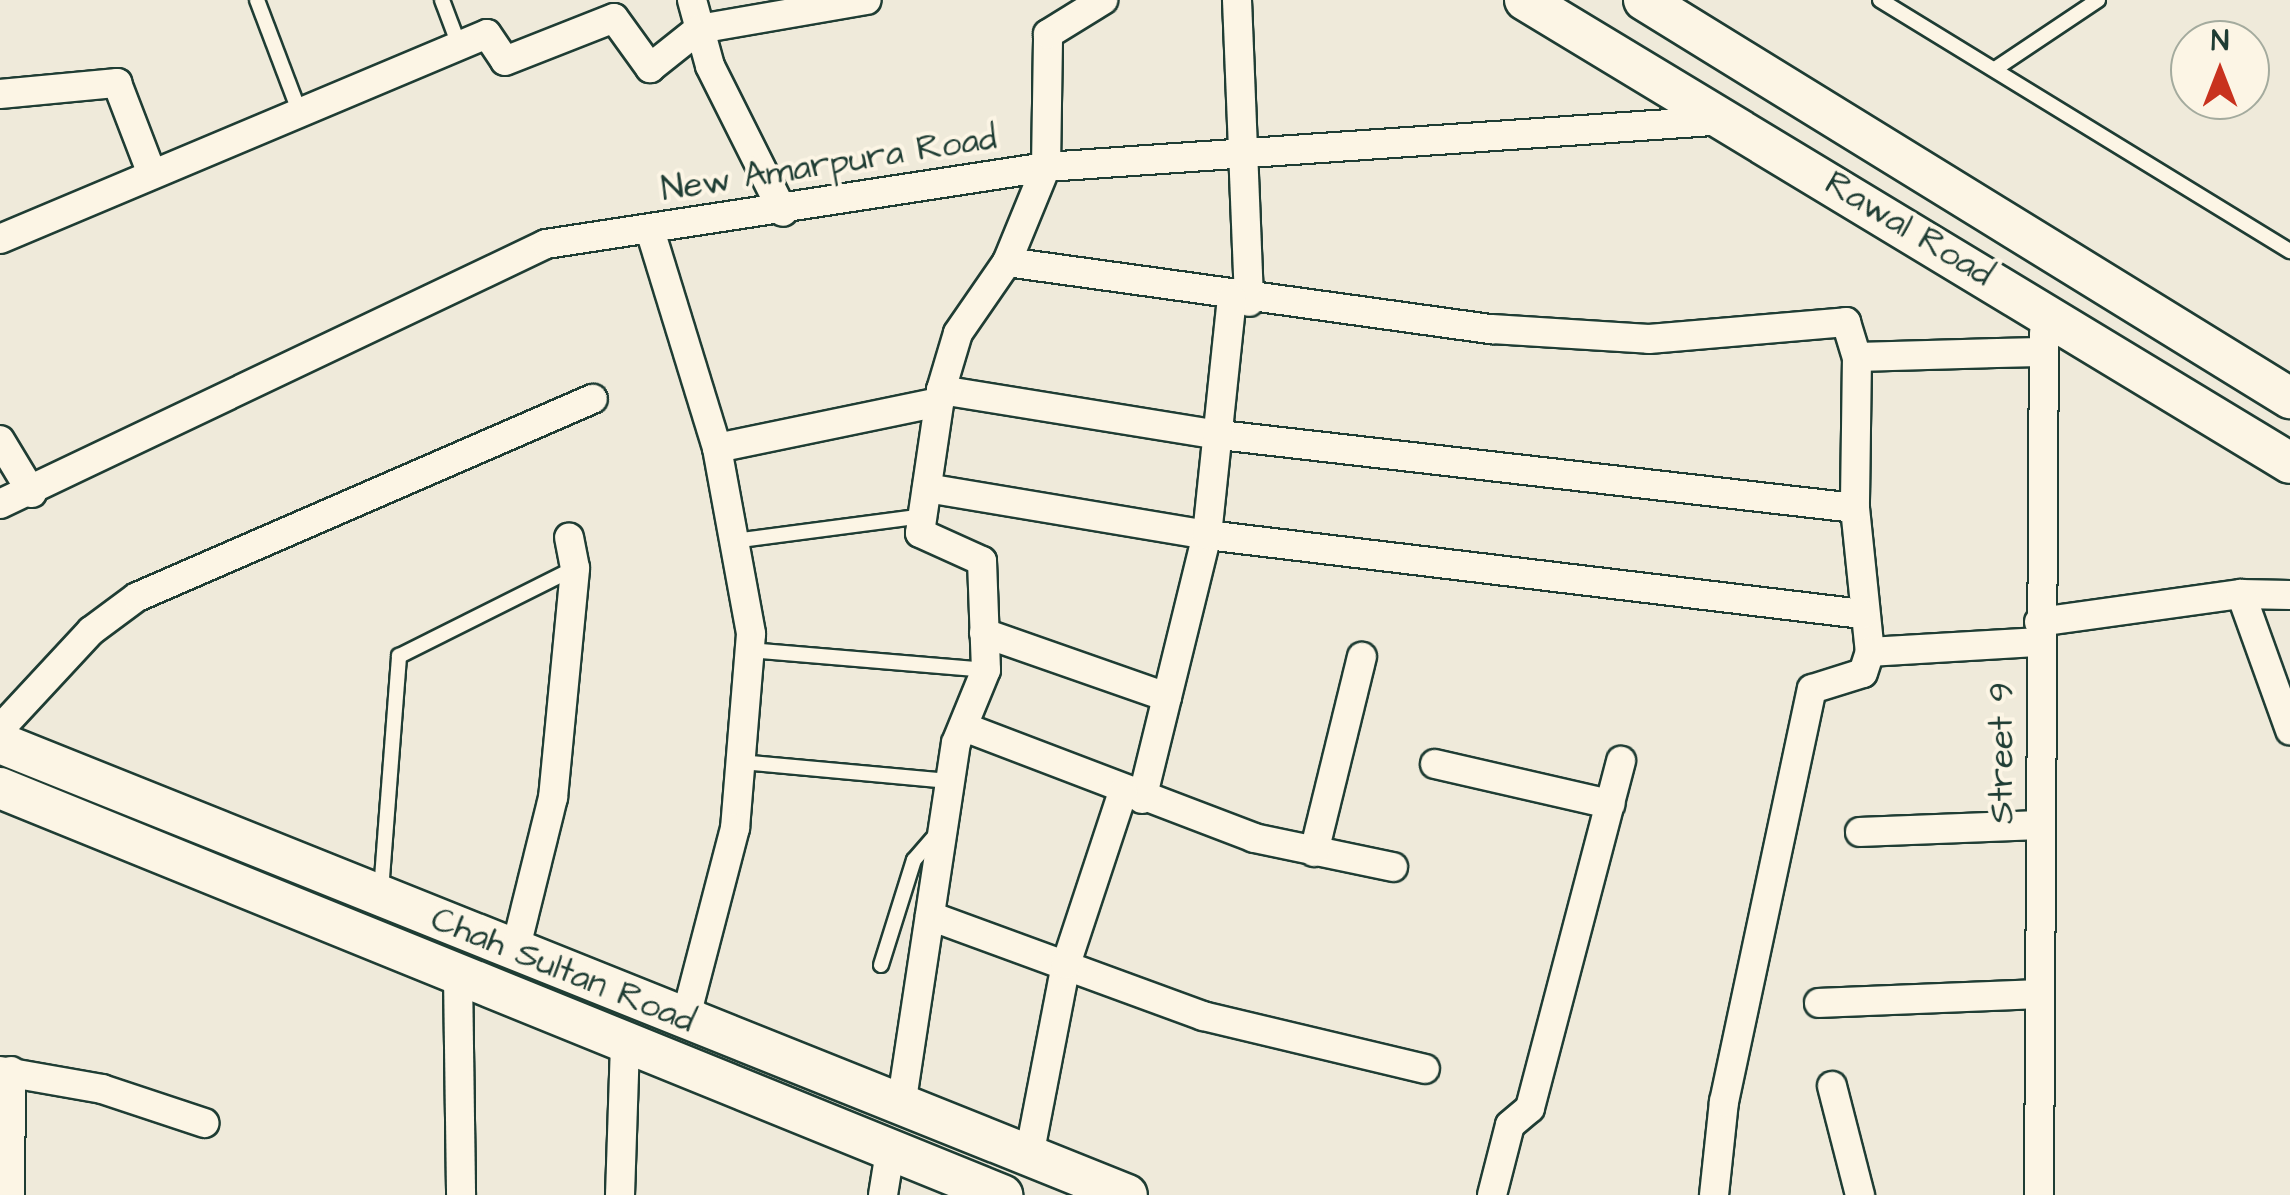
<!DOCTYPE html>
<style>
body{margin:0}
#map{position:relative;width:2290px;height:1195px;overflow:hidden;background:#efeada;font-family:"Architects Daughter",sans-serif}
div>[style]{position:absolute}
.roads{filter:drop-shadow(2px 0 #1f3d34) drop-shadow(-2px 0 #1f3d34) drop-shadow(0 2px #1f3d34) drop-shadow(0 -2px #1f3d34)}
.service>*{height:14px;margin:-7px;padding:0 7px;transform-origin:7px;border-radius:7px;background:#fcf5e5}
.minor>*{height:28px;margin:-14px;padding:0 14px;transform-origin:14px;border-radius:14px;background:#fcf5e5}
.secondary>*{height:40px;margin:-20px;padding:0 20px;transform-origin:20px;border-radius:20px;background:#fcf5e5}
span{translate:-50% -50%;white-space:nowrap;text-align:center;line-height:1.15;-webkit-text-stroke:8px #fcf5e5;paint-order:stroke}
.street-label{font-size:35px;color:#1f3d34}
.north{position:absolute;left:2170px;top:20px;width:100px;height:100px;box-sizing:border-box;background:#fcf5e5;border:2px solid #a4ab9e;border-radius:50%;rotate:0deg;font-size:28px;font-weight:700;line-height:40px;text-align:center;color:#1f3d34}
.north::after{content:'';display:block;margin:auto;width:35px;height:45px;background:#c8321e;clip-path:polygon(50% 0,100% 100%,50% 72%,0 100%)}
</style>
<div id="map">
<div class="roads">
<div class="service">
<div style="left:257px;top:0;width:121px;rotate:69.2deg"></div>
<div style="left:442px;top:0;width:48px;rotate:69.3deg"></div>
<div style="left:1880px;top:0;width:481px;rotate:31.5deg"></div>
<div style="left:1995px;top:69px;width:124px;rotate:-33.8deg"></div>
<div style="left:734px;top:541px;width:191px;rotate:-7.5deg"></div>
<div style="left:750px;top:650px;width:237px;rotate:4.8deg"></div>
<div style="left:741px;top:762px;width:210px;rotate:5.2deg"></div>
<div style="left:381px;top:891px;width:236px;rotate:-85.6deg"></div>
<div style="left:399px;top:656px;width:197px;rotate:-26.6deg"></div>
<div style="left:881px;top:965px;width:110px;rotate:-72.6deg"></div>
<div style="left:914px;top:860px;width:38px;rotate:-49deg"></div>
</div>
<div class="minor">
<div style="left:692px;top:0;width:68px;rotate:74.7deg"></div>
<div style="left:710px;top:66px;width:163px;rotate:63.4deg"></div>
<div style="left:1237px;top:0;width:302px;rotate:87.7deg"></div>
<div style="left:0;top:94px;width:118px;rotate:-5.4deg"></div>
<div style="left:117px;top:83px;width:97px;rotate:69deg"></div>
<div style="left:650px;top:230px;width:228px;rotate:72.9deg"></div>
<div style="left:717px;top:448px;width:189px;rotate:79.6deg"></div>
<div style="left:751px;top:634px;width:195px;rotate:94.7deg"></div>
<div style="left:735px;top:828px;width:198px;rotate:104.6deg"></div>
<div style="left:0;top:239px;width:528px;rotate:-22.83deg"></div>
<div style="left:487px;top:34px;width:32px;rotate:56deg"></div>
<div style="left:505px;top:61px;width:117px;rotate:-21.5deg"></div>
<div style="left:614px;top:18px;width:62px;rotate:54.2deg"></div>
<div style="left:650px;top:68px;width:63px;rotate:-38.5deg"></div>
<div style="left:699px;top:29px;width:170px;rotate:-9.8deg"></div>
<div style="left:1007px;top:262px;width:490px;rotate:7.9deg"></div>
<div style="left:1492px;top:329px;width:157px;rotate:3.6deg"></div>
<div style="left:1649px;top:339px;width:198px;rotate:-4.9deg"></div>
<div style="left:1846px;top:322px;width:37px;rotate:73deg"></div>
<div style="left:1857px;top:357px;width:183px;rotate:-1.6deg"></div>
<div style="left:1857px;top:357px;width:151px;rotate:90.8deg"></div>
<div style="left:1855px;top:508px;width:145px;rotate:84.1deg"></div>
<div style="left:1870px;top:652px;width:169px;rotate:-3.4deg"></div>
<div style="left:941px;top:390px;width:283px;rotate:9.2deg"></div>
<div style="left:1220px;top:435px;width:639px;rotate:6.56deg"></div>
<div style="left:0;top:440px;width:62px;rotate:58.9deg"></div>
<div style="left:717px;top:448px;width:227px;rotate:-11.7deg"></div>
<div style="left:927px;top:488px;width:284px;rotate:9.5deg"></div>
<div style="left:1207px;top:535px;width:660px;rotate:6.88deg"></div>
<div style="left:0;top:504px;width:605px;rotate:-25.46deg"></div>
<div style="left:546px;top:244px;width:506px;rotate:-8.75deg"></div>
<div style="left:1046px;top:167px;width:682px;rotate:-3.95deg"></div>
<div style="left:2241px;top:594px;width:49px;rotate:1.2deg"></div>
<div style="left:2039px;top:622px;width:204px;rotate:-7.9deg"></div>
<div style="left:2241px;top:594px;width:145px;rotate:70.2deg"></div>
<div style="left:984px;top:633px;width:194px;rotate:19.3deg"></div>
<div style="left:964px;top:727px;width:311px;rotate:20.9deg"></div>
<div style="left:1254px;top:838px;width:142px;rotate:11.8deg"></div>
<div style="left:0;top:729px;width:134px;rotate:-47.1deg"></div>
<div style="left:91px;top:631px;width:57px;rotate:-36.5deg"></div>
<div style="left:137px;top:597px;width:497px;rotate:-23.5deg"></div>
<div style="left:1435px;top:764px;width:180px;rotate:12.9deg"></div>
<div style="left:1142px;top:799px;width:272px;rotate:-76.2deg"></div>
<div style="left:1207px;top:535px;width:237px;rotate:-84deg"></div>
<div style="left:1860px;top:832px;width:179px;rotate:-2.2deg"></div>
<div style="left:1314px;top:852px;width:201px;rotate:-76.2deg"></div>
<div style="left:930px;top:916px;width:291px;rotate:20.1deg"></div>
<div style="left:1203px;top:1016px;width:228px;rotate:13.4deg"></div>
<div style="left:515px;top:951px;width:158px;rotate:-76.1deg"></div>
<div style="left:553px;top:798px;width:231px;rotate:-84.5deg"></div>
<div style="left:575px;top:568px;width:31px;rotate:-101deg"></div>
<div style="left:458px;top:975px;width:220px;rotate:89.2deg"></div>
<div style="left:1819px;top:1003px;width:220px;rotate:-2.3deg"></div>
<div style="left:0;top:1071px;width:104px;rotate:10deg"></div>
<div style="left:102px;top:1089px;width:108px;rotate:18.4deg"></div>
<div style="left:1832px;top:1086px;width:113px;rotate:75.6deg"></div>
<div style="left:901px;top:1106px;width:367px;rotate:-81.4deg"></div>
<div style="left:956px;top:743px;width:79px;rotate:-67.7deg"></div>
<div style="left:986px;top:670px;width:109px;rotate:-92.1deg"></div>
<div style="left:982px;top:561px;width:68px;rotate:-155.7deg"></div>
<div style="left:920px;top:533px;width:145px;rotate:-81.6deg"></div>
<div style="left:941px;top:390px;width:59px;rotate:-73.4deg"></div>
<div style="left:958px;top:333px;width:86px;rotate:-55.4deg"></div>
<div style="left:1007px;top:262px;width:103px;rotate:-67.7deg"></div>
<div style="left:1046px;top:167px;width:133px;rotate:-89.1deg"></div>
<div style="left:1048px;top:34px;width:65px;rotate:-31.7deg"></div>
<div style="left:1029px;top:1156px;width:196px;rotate:-79.1deg"></div>
<div style="left:1066px;top:964px;width:181px;rotate:-71.7deg"></div>
<div style="left:10px;top:1195px;width:124px;rotate:-89.5deg"></div>
<div style="left:620px;top:1195px;width:151px;rotate:-88.1deg"></div>
<div style="left:883px;top:1195px;width:44px;rotate:-80.8deg"></div>
<div style="left:1492px;top:1195px;width:72px;rotate:-75.6deg"></div>
<div style="left:1510px;top:1125px;width:26px;rotate:-40deg"></div>
<div style="left:1530px;top:1108px;width:359px;rotate:-75.3deg"></div>
<div style="left:1714px;top:1195px;width:94px;rotate:-83.9deg"></div>
<div style="left:1724px;top:1102px;width:422px;rotate:-78deg"></div>
<div style="left:1812px;top:689px;width:53px;rotate:-17.4deg"></div>
<div style="left:1863px;top:673px;width:22px;rotate:-72deg"></div>
<div style="left:2039px;top:1195px;width:862px;rotate:-89.67deg"></div>
</div>
<div class="secondary">
<div style="left:1525px;top:0;width:894px;rotate:31.18deg"></div>
<div style="left:1644px;top:0;width:759px;rotate:31.64deg"></div>
<div style="left:0;top:743px;width:1214px;rotate:21.85deg"></div>
<div style="left:0;top:788px;width:1082px;rotate:22.11deg"></div>
</div>
</div>
<div class="street-label">
<span style="left:829px;top:164px;rotate:-9deg">New Amarpura Road</span>
<span style="left:1909px;top:229px;rotate:31deg">Rawal Road</span>
<span style="left:2002px;top:753px;rotate:-90deg">Street 9</span>
<span style="left:563px;top:970px;rotate:22deg">Chah Sultan Road</span>
</div>
<div class="north">N</div>
</div>
